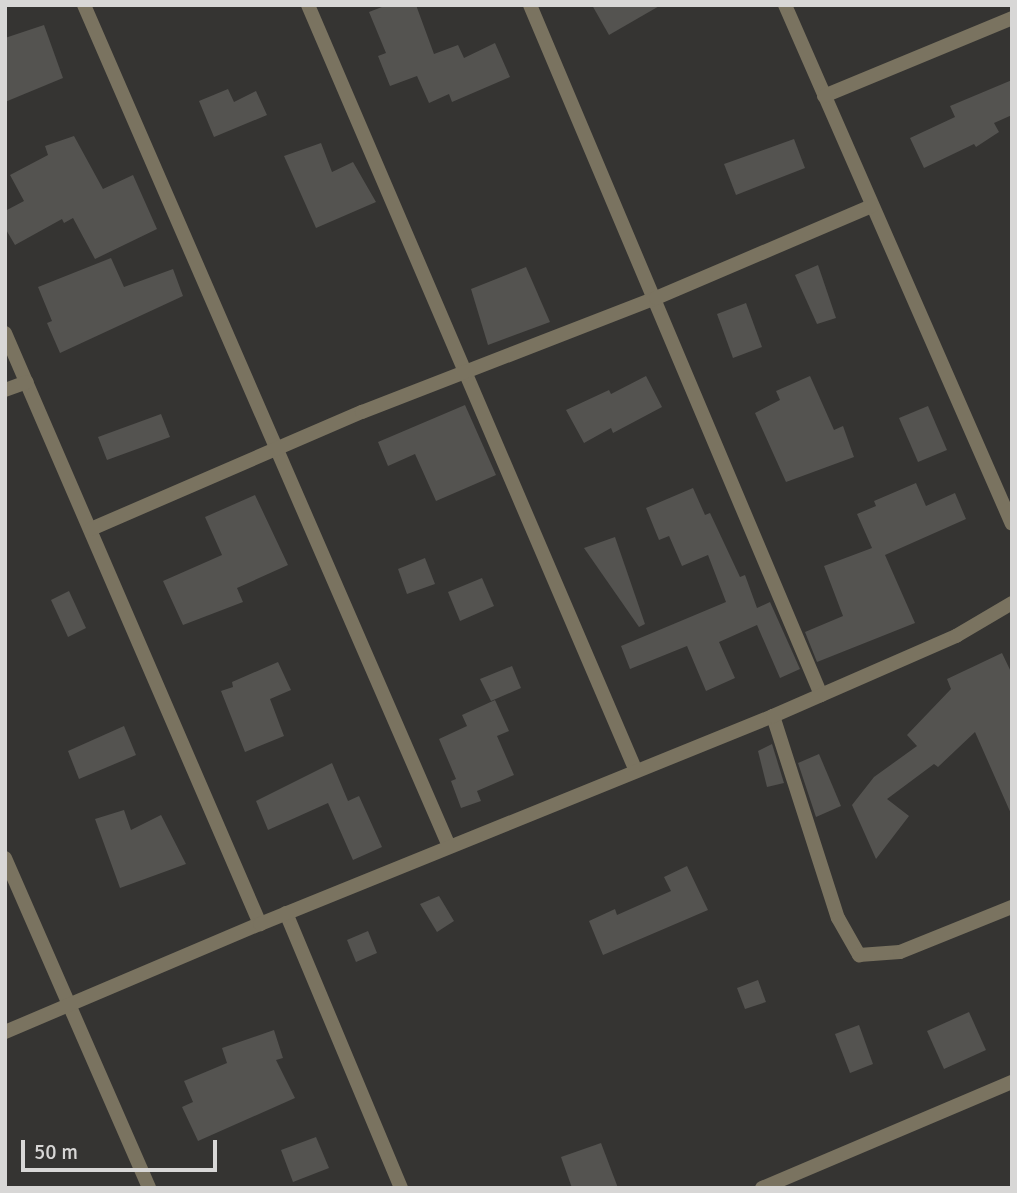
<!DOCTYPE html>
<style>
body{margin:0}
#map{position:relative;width:1017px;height:1193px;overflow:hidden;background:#353432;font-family:Signika,sans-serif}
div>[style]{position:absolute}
.building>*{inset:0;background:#545350}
.street>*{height:14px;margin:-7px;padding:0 7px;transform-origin:7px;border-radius:7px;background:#7a7360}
span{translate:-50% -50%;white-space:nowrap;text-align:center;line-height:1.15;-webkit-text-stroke:5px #353432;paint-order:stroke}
.frame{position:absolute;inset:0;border:7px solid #d8d7d6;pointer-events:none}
.scale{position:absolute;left:21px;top:1140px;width:196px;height:32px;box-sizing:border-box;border:4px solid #d8d7d6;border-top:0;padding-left:9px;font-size:21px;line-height:24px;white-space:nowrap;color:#d8d7d6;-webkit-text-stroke:5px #353432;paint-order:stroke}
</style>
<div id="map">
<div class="building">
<div style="clip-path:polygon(387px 5px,416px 5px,434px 54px,458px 45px,464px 58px,495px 43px,510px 77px,452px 102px,449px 94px,429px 103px,417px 76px,390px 86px,378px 56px,386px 53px,369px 12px)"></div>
<div style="clip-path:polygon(592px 5px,661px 5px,609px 35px)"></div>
<div style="clip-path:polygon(44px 25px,63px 78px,5px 102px,5px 38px)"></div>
<div style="clip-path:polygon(1012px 80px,1012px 115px,994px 123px,999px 132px,976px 147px,974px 144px,924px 168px,910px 138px,955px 117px,950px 106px)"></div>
<div style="clip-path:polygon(228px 89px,234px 102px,256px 91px,267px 115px,214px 137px,199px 101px)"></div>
<div style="clip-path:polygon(74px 136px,103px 189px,133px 175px,157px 229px,95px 259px,73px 218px,64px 223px,62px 219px,15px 245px,5px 228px,5px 211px,24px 201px,10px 175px,48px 155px,45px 146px)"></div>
<div style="clip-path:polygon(794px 139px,805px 168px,736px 195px,724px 164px)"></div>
<div style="clip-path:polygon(321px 143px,332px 172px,353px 162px,376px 202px,316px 228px,284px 156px)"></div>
<div style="clip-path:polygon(111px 258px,124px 287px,173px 269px,183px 296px,60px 353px,47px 323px,52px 321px,38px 287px)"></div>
<div style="clip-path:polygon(818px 265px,836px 318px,817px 324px,795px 275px)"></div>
<div style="clip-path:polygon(526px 267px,550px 322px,488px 345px,471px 289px)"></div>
<div style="clip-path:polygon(746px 303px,762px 347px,733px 358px,717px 314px)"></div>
<div style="clip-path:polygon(646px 376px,662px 407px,613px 433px,611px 428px,584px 443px,566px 410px,609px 390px,611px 394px)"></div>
<div style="clip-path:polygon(810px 376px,834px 430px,843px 426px,854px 457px,786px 482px,755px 413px,780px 400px,776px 391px)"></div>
<div style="clip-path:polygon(465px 405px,496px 475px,436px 501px,415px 454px,388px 466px,378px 442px)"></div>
<div style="clip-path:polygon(928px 406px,947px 450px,918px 462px,899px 418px)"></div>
<div style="clip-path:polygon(161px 414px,170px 437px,107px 460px,98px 437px)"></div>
<div style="clip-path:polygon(916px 483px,926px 506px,955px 493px,966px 519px,885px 555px,915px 623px,817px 662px,805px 632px,843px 616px,824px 566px,872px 548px,857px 514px,876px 506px,874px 501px)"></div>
<div style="clip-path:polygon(693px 488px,705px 515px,710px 513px,740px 577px,745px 575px,757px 608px,770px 602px,800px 669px,780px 678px,757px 625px,719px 642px,735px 678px,706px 691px,687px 646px,630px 669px,621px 646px,726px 602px,708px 555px,682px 566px,669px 536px,659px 540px,646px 508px)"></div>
<div style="clip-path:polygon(255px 495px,288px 565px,237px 588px,243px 602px,183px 625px,163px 581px,222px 555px,205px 517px)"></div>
<div style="clip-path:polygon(615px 537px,645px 624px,639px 627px,584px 548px)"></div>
<div style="clip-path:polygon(425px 558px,435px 584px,407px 594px,398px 569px)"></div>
<div style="clip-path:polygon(482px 578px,494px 606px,460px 621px,448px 592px)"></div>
<div style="clip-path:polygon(69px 591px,86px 628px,68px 637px,51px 600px)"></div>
<div style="clip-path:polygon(1002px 653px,1012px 674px,1012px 816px,975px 732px,938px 767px,934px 764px,887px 799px,909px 816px,876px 859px,852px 805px,874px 777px,917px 746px,907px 735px,951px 689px,947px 679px)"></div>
<div style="clip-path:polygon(278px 662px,291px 690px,270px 699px,284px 736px,245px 752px,221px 691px,233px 687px,232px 682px)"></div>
<div style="clip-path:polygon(512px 666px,521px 688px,491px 701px,480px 679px)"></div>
<div style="clip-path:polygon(495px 700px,509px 731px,497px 736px,514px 775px,477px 791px,481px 801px,461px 808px,451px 781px,456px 779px,439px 739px,467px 726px,462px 715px)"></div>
<div style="clip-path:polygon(124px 726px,136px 755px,79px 779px,68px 751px)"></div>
<div style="clip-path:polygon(772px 744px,784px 783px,767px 787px,758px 751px)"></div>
<div style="clip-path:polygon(819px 754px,841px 806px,816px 817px,798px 763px)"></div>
<div style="clip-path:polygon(332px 763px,348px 801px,359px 796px,382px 847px,353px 860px,328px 803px,268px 830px,256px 801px)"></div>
<div style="clip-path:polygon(124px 810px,131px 830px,161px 815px,186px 864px,120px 888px,95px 819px)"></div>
<div style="clip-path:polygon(687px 866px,708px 910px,603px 955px,589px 921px,615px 909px,617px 915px,671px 891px,664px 877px)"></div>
<div style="clip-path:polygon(439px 896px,454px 921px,437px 932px,420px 904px)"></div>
<div style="clip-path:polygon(368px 931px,377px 953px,356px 962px,347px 940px)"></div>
<div style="clip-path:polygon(758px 980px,766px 1002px,745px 1009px,737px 988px)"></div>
<div style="clip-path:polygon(969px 1012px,986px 1050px,944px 1069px,927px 1031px)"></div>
<div style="clip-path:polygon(859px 1025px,873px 1064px,850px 1073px,835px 1034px)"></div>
<div style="clip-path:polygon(274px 1030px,283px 1058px,276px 1060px,295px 1098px,198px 1141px,182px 1107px,193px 1102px,184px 1081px,227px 1063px,222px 1048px)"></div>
<div style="clip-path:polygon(316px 1137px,329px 1168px,293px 1182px,281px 1150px)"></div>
<div style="clip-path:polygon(601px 1143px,618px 1188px,572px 1188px,561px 1157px)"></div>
</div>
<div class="street">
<div style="left:84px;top:5px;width:917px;rotate:66.54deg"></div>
<div style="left:308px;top:5px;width:833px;rotate:66.82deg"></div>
<div style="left:530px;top:5px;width:749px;rotate:67.13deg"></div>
<div style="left:785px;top:5px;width:566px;rotate:66.38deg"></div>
<div style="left:824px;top:96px;width:204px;rotate:-22.5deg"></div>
<div style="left:5px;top:333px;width:644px;rotate:66.66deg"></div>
<div style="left:5px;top:390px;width:23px;rotate:-20deg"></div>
<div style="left:91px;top:529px;width:295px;rotate:-23.4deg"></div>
<div style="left:362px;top:412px;width:315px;rotate:-21.2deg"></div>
<div style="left:656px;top:298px;width:235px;rotate:-23.1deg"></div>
<div style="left:773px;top:716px;width:212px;rotate:72.2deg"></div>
<div style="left:838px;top:918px;width:43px;rotate:60.4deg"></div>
<div style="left:859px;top:955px;width:41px;rotate:-4.2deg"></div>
<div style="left:900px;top:952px;width:121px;rotate:-21.9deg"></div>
<div style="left:5px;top:858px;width:360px;rotate:66.4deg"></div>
<div style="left:286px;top:913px;width:298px;rotate:67.3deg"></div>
<div style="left:5px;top:1032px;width:277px;rotate:-23deg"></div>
<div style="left:260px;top:924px;width:554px;rotate:-22.07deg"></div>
<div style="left:773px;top:716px;width:200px;rotate:-23.6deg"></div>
<div style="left:956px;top:636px;width:65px;rotate:-30.5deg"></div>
<div style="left:762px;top:1188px;width:272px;rotate:-23deg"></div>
</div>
<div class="frame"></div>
<div class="scale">50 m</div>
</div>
